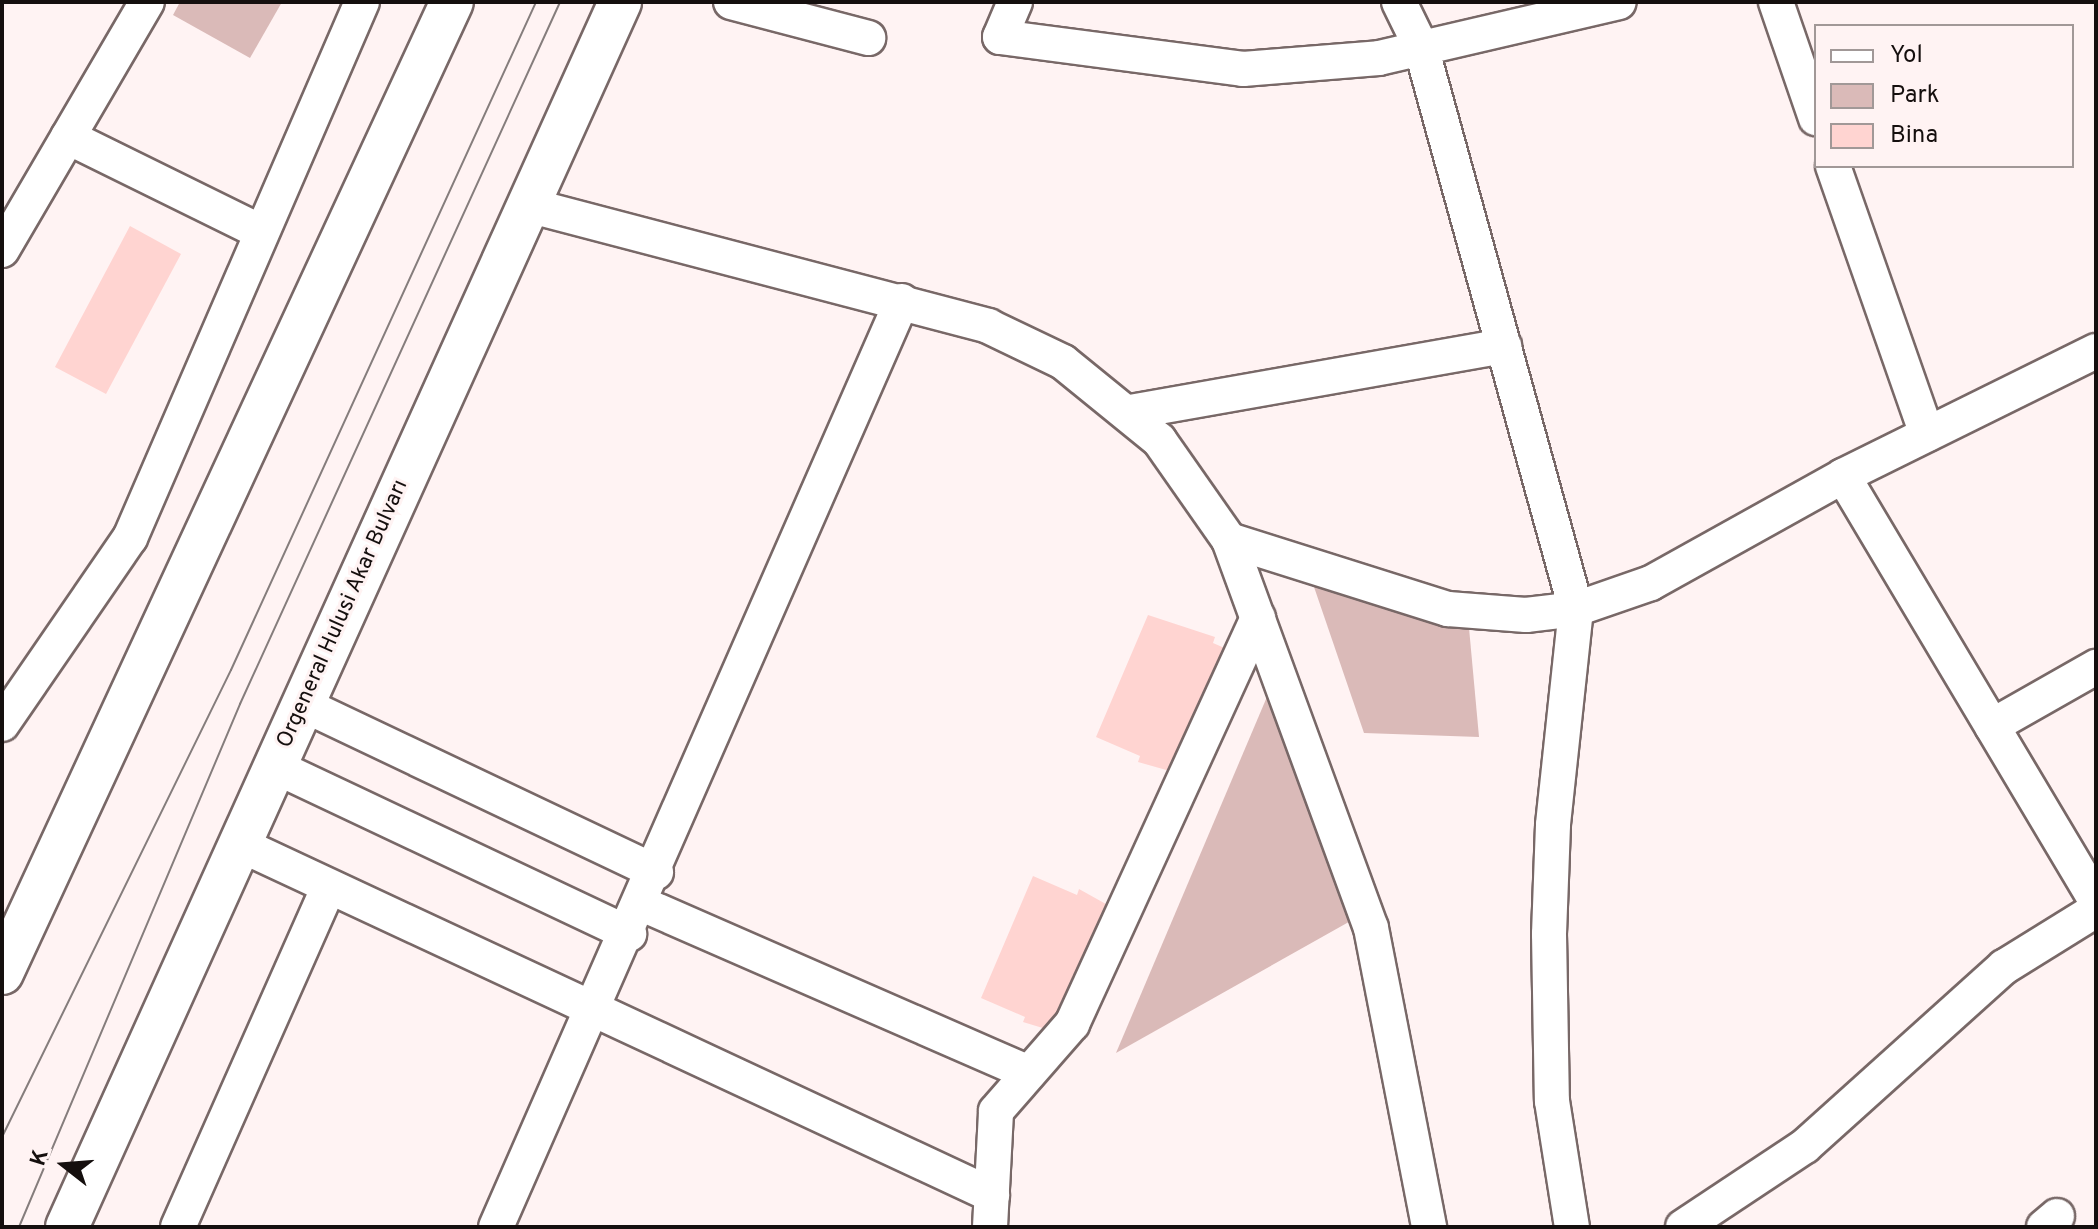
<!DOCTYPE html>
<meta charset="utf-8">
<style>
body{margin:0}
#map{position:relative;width:2098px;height:1229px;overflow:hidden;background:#fff3f3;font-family:Overpass,sans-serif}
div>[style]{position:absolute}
.green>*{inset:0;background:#dabab8}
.building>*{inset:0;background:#ffd4d1}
.roads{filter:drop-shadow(2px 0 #786867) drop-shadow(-2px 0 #786867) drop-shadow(0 2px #786867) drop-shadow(0 -2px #786867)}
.minor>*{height:34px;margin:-17px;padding:0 17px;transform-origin:17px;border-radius:17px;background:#fff}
.major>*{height:42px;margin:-21px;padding:0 21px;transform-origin:21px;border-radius:21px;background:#fff}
.tram>*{height:2px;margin:-1px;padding:0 1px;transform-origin:1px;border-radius:1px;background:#857d7c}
span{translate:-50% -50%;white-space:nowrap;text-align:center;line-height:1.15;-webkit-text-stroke:6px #fff3f3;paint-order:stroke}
.street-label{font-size:22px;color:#150f0e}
.frame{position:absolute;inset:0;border:4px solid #150f0e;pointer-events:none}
.legend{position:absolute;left:1814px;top:24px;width:260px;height:144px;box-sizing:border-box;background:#fff3f3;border:2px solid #a19897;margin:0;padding:10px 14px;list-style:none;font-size:24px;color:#150f0e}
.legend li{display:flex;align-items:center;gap:16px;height:40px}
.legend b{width:40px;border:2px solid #a19897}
.north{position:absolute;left:24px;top:1125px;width:80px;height:80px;-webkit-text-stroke:6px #fff3f3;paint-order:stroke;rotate:287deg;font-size:22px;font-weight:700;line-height:32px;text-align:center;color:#150f0e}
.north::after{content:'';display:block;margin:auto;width:28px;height:36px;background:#150f0e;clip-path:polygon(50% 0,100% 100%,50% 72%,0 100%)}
</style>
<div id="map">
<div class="green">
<div style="clip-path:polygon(180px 2px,282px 2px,250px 58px,173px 15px)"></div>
<div style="clip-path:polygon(1313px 584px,1468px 617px,1479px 737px,1364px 733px)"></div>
<div style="clip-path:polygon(1283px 659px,1363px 914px,1116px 1053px)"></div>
</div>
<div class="building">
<div style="clip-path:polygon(130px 226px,181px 254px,106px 394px,55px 367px)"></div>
<div style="clip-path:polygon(1148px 615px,1215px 637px,1213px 643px,1236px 653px,1184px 775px,1138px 762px,1140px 756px,1096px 737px)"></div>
<div style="clip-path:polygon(1033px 876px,1077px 895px,1079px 889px,1122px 913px,1069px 1036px,1023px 1022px,1025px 1017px,981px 998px)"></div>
</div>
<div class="roads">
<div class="minor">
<div style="left:731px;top:2px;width:142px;rotate:14.7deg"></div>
<div style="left:1015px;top:2px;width:38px;rotate:113deg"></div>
<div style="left:1000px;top:37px;width:245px;rotate:7.5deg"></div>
<div style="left:1243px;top:69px;width:136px;rotate:-4.6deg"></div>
<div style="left:1379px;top:58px;width:246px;rotate:-13.1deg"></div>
<div style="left:1399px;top:2px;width:50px;rotate:63.9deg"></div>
<div style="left:1421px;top:47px;width:583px;rotate:74.58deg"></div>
<div style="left:1576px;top:609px;width:217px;rotate:96.1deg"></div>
<div style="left:1553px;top:825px;width:109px;rotate:92.1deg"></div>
<div style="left:1549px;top:934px;width:167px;rotate:89deg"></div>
<div style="left:1552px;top:1101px;width:128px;rotate:81deg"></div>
<div style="left:1776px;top:2px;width:123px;rotate:71deg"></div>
<div style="left:68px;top:137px;width:215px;rotate:26.2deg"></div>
<div style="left:1833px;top:166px;width:284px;rotate:70.7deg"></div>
<div style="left:528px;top:205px;width:476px;rotate:14.7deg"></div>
<div style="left:988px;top:326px;width:83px;rotate:25.6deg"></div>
<div style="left:1063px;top:362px;width:124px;rotate:39.1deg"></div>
<div style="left:1159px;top:440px;width:122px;rotate:55deg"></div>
<div style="left:1229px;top:540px;width:413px;rotate:69.9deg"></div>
<div style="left:1371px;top:928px;width:305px;rotate:79deg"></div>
<div style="left:2px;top:250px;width:287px;rotate:-59.7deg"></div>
<div style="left:1130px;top:412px;width:380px;rotate:-10deg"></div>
<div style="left:1843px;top:476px;width:495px;rotate:59.2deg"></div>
<div style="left:1229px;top:540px;width:230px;rotate:17.5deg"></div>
<div style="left:1448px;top:609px;width:78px;rotate:4.4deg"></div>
<div style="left:1526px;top:615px;width:50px;rotate:-6.8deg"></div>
<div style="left:1576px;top:609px;width:79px;rotate:-19.1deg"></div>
<div style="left:1651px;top:583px;width:220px;rotate:-29.1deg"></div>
<div style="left:1843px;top:476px;width:282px;rotate:-26.3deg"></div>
<div style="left:302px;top:704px;width:392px;rotate:25.4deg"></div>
<div style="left:2px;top:724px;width:226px;rotate:-55.5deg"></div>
<div style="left:130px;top:538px;width:584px;rotate:-66.6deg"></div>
<div style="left:1992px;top:726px;width:120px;rotate:-29.6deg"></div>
<div style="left:274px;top:766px;width:393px;rotate:25.3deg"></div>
<div style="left:239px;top:844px;width:831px;rotate:24.99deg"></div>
<div style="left:642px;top:904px;width:422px;rotate:23.6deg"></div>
<div style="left:178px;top:1227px;width:368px;rotate:-66.1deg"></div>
<div style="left:496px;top:1227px;width:1011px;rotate:-66.33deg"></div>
<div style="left:990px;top:1227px;width:116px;rotate:-87deg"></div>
<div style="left:996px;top:1111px;width:116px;rotate:-48.9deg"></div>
<div style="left:1072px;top:1024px;width:447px;rotate:-65.4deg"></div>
<div style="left:1683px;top:1227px;width:146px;rotate:-33.6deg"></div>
<div style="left:1805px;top:1146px;width:268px;rotate:-42deg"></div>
<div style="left:2004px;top:967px;width:108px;rotate:-31.8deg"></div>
<div style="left:2044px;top:1227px;width:17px;rotate:-40deg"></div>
</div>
<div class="major">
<div style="left:2px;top:973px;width:1070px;rotate:-65.14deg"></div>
<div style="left:67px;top:1227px;width:1344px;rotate:-65.7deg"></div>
</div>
</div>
<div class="tram">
<div style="left:2px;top:1137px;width:520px;rotate:-63.88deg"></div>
<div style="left:231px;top:670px;width:734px;rotate:-65.46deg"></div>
<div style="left:19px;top:1227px;width:568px;rotate:-67.09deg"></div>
<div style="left:240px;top:704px;width:771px;rotate:-65.49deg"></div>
</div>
<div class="street-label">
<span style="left:343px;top:614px;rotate:-66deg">Orgeneral Hulusi Akar Bulvarı</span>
</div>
<div class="frame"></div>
<ul class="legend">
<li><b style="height:10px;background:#fff"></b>Yol</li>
<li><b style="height:22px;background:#dabab8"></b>Park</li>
<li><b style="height:22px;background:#ffd4d1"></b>Bina</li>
</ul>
<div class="north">K</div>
</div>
